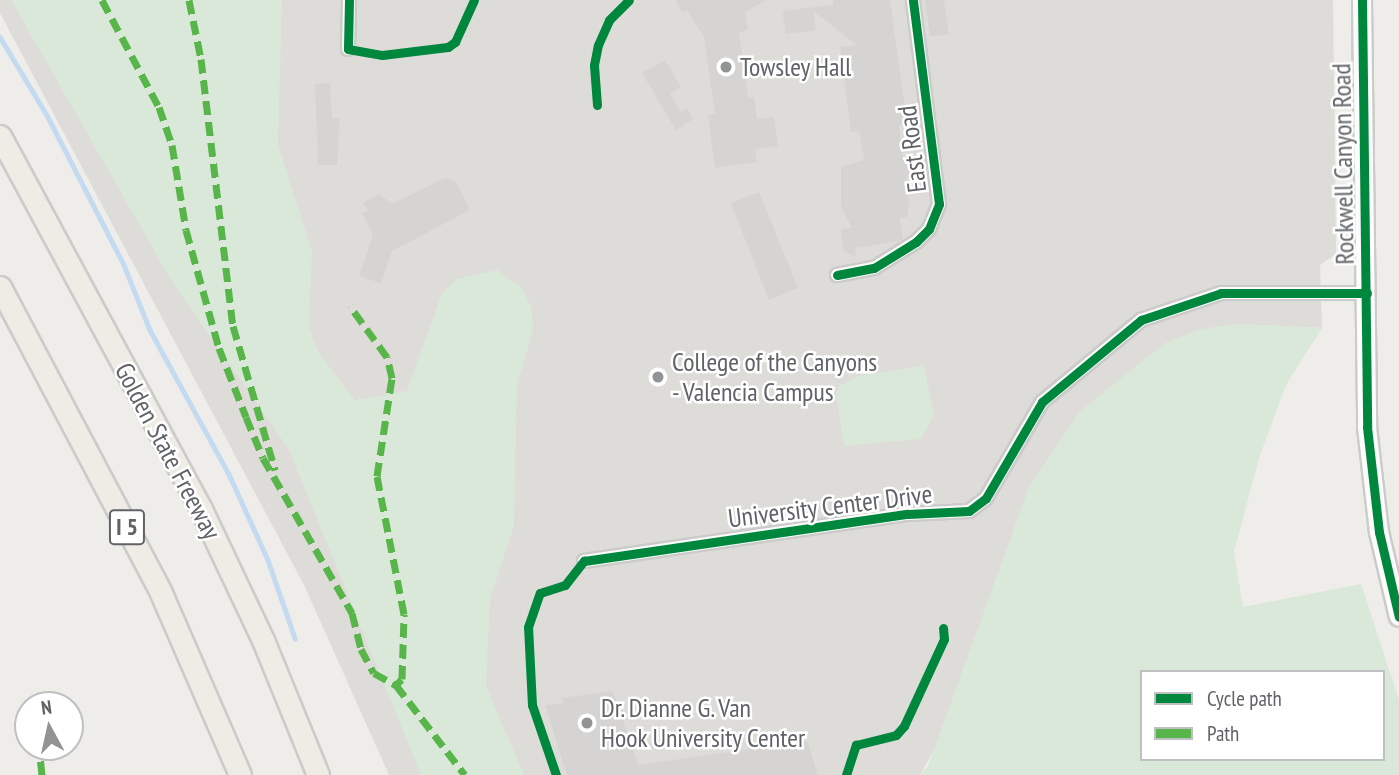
<!DOCTYPE html>
<style>
body{margin:0}
#map{position:relative;width:1399px;height:775px;overflow:hidden;background:#eeede9;font-family:"PT Sans Narrow",sans-serif}
div>[style]{position:absolute}
.education>*{inset:0;background:#dedcd8}
.green>*{inset:0;background:#d9e8d8}
.stream>*{height:4.5px;margin:-2.25px;padding:0 2.25px;transform-origin:2.25px;border-radius:2.25px;background:#c4daf1}
.building>*{inset:0;background:#d5d4d2}
.roads{filter:drop-shadow(2px 0 #cbcbca) drop-shadow(-2px 0 #cbcbca) drop-shadow(0 2px #cbcbca) drop-shadow(0 -2px #cbcbca)}
.street>*{height:12px;margin:-6px;padding:0 6px;transform-origin:6px;border-radius:6px;background:#fcfcfc}
.secondary>*{height:18px;margin:-9px;padding:0 9px;transform-origin:9px;border-radius:9px;background:#fcfcfc}
.highway>*{height:21px;margin:-10.5px;padding:0 10.5px;transform-origin:10.5px;border-radius:10.5px;background:#eeece4}
.quiet>*{height:7px;margin-top:-3.5px;transform-origin:0;background:repeating-linear-gradient(90deg,#58b549 0 14px,transparent 0 21px)}
.cycleway>*{height:9px;margin:-4.5px;padding:0 4.5px;transform-origin:4.5px;border-radius:4.5px;background:#00873e}
.dots>*{width:19px;height:19px;translate:-50% -50%;box-sizing:border-box;border:4px solid #fff;border-radius:50%}
span{translate:-50% -50%;white-space:nowrap;text-align:center;line-height:1.15;-webkit-text-stroke:5px #fff;paint-order:stroke}
.shield-label span{padding:2px 5px;background:#fff;border:2px solid;border-radius:5px;-webkit-text-stroke-width:0}
.shield-label{font-size:24px;color:#5f6266;font-weight:700}
.poi-label{font-size:26px;color:#5f6266}
.left{translate:0 -50%;text-align:left}
.street-label{font-size:26px;color:#5f6266}
.legend{position:absolute;left:1140px;top:670px;width:245px;height:91px;box-sizing:border-box;background:#fff;border:2px solid #bfc0c2;margin:0;padding:9px 12px;list-style:none;font-size:21px;color:#5f6266}
.legend li{display:flex;align-items:center;gap:14px;height:35px}
.legend b{width:35px;border:2px solid #bfc0c2}
.north{position:absolute;left:14px;top:691px;width:70px;height:70px;box-sizing:border-box;background:#fff;border:2px solid #bfc0c2;border-radius:50%;rotate:352deg;font-size:19px;font-weight:700;line-height:28px;text-align:center;color:#5f6266}
.north::after{content:'';display:block;margin:auto;width:24px;height:32px;background:#919394;clip-path:polygon(50% 0,100% 100%,50% 72%,0 100%)}
</style>
<div id="map">
<div class="education">
<div style="clip-path:polygon(0 0,1333px 0,1336px 254px,1320px 265px,1322px 328px,1235px 324px,1199px 330px,1164px 344px,920px 775px,389px 775px,305px 587px,0 13px)"></div>
</div>
<div class="green">
<div style="clip-path:polygon(11px 0,282px 0,278px 145px,312px 251px,309px 328px,318px 352px,355px 400px,407px 391px,442px 293px,457px 279px,497px 270px,521px 287px,531px 306px,533px 330px,517px 385px,514px 526px,490px 599px,486px 686px,524px 775px,421px 775px,288px 448px,171px 280px)"></div>
<div style="clip-path:polygon(evenodd,1235px 324px,1322px 328px,1286px 385px,1259px 458px,1234px 552px,1243px 607px,1361px 584px,1399px 700px,1399px 775px,920px 775px,928px 766px,1029px 487px,1080px 411px,1164px 344px,1199px 330px,1235px 324px,1142px 672px,1383px 672px,1383px 759px,1142px 759px,1142px 672px)"></div>
<div style="clip-path:polygon(924px 366px,934px 415px,921px 439px,844px 446px,836px 393px,840px 386px,857px 376px)"></div>
</div>
<div class="stream">
<div style="left:0;top:37px;width:93px;rotate:59deg"></div>
<div style="left:48px;top:117px;width:166px;rotate:62.8deg"></div>
<div style="left:124px;top:265px;width:70px;rotate:68.2deg"></div>
<div style="left:150px;top:330px;width:164px;rotate:61.3deg"></div>
<div style="left:229px;top:474px;width:94px;rotate:65.6deg"></div>
<div style="left:268px;top:560px;width:83px;rotate:70.9deg"></div>
</div>
<div class="building">
<div style="clip-path:polygon(675px 0,766px 0,745px 12px,748px 30px,739px 32px,748px 97px,754px 97px,757px 119px,774px 117px,778px 146px,755px 149px,757px 162px,715px 168px,708px 115px,715px 114px,704px 37px,687px 10px,683px 13px)"></div>
<div style="clip-path:polygon(833px 0,890px 0,907px 124px,899px 125px,903px 157px,915px 156px,918px 176px,905px 178px,909px 203px,907px 217px,900px 218px,903px 240px,855px 248px,856px 257px,843px 251px,841px 229px,852px 228px,841px 207px,841px 167px,864px 160px,859px 131px,851px 132px,840px 47px,857px 45px,813px 11px,816px 30px,786px 34px,782px 11px,833px 5px)"></div>
<div style="clip-path:polygon(925px 0,944px 0,949px 34px,930px 37px)"></div>
<div style="clip-path:polygon(665px 60px,681px 87px,670px 94px,681px 112px,687px 108px,693px 119px,676px 130px,642px 73px)"></div>
<div style="clip-path:polygon(330px 83px,332px 118px,340px 118px,337px 165px,318px 165px,315px 84px)"></div>
<div style="clip-path:polygon(445px 178px,456px 182px,470px 210px,392px 251px,381px 283px,359px 276px,373px 235px,362px 213px,368px 211px,363px 203px,379px 194px,392px 204px)"></div>
<div style="clip-path:polygon(759px 192px,798px 288px,769px 300px,731px 203px)"></div>
<div style="clip-path:polygon(613px 691px,638px 765px,807px 741px,818px 775px,567px 775px,545px 705px,564px 703px,562px 698px)"></div>
</div>
<div class="roads">
<div class="street">
<div style="left:348px;top:49px;width:49px;rotate:-88.8deg"></div>
<div style="left:837px;top:275px;width:38px;rotate:-11deg"></div>
<div style="left:874px;top:268px;width:49px;rotate:-31.8deg"></div>
<div style="left:916px;top:242px;width:18px;rotate:-45deg"></div>
<div style="left:929px;top:229px;width:27px;rotate:-68deg"></div>
<div style="left:939px;top:204px;width:206px;rotate:-97.3deg"></div>
<div style="left:584px;top:561px;width:327px;rotate:-8.3deg"></div>
<div style="left:908px;top:514px;width:61px;rotate:-2.8deg"></div>
<div style="left:969px;top:511px;width:21px;rotate:-37deg"></div>
<div style="left:986px;top:498px;width:111px;rotate:-59.7deg"></div>
<div style="left:1042px;top:402px;width:129px;rotate:-39.6deg"></div>
<div style="left:1141px;top:320px;width:84px;rotate:-18.6deg"></div>
<div style="left:1221px;top:293px;width:146px"></div>
</div>
<div class="secondary">
<div style="left:1362px;top:0;width:427px;rotate:89.3deg"></div>
<div style="left:1367px;top:427px;width:106px;rotate:83.5deg"></div>
<div style="left:1379px;top:532px;width:87px;rotate:76.8deg"></div>
</div>
<div class="highway">
<div style="left:0;top:136px;width:424px;rotate:61.7deg"></div>
<div style="left:201px;top:509px;width:145px;rotate:64.7deg"></div>
<div style="left:263px;top:640px;width:146px;rotate:67.8deg"></div>
<div style="left:0;top:287px;width:346px;rotate:62.2deg"></div>
<div style="left:161px;top:593px;width:198px;rotate:66.5deg"></div>
</div>
</div>
<div class="quiet">
<div style="left:102px;top:0;width:121px;rotate:62deg"></div>
<div style="left:159px;top:107px;width:40px;rotate:71.1deg"></div>
<div style="left:172px;top:145px;width:86px;rotate:80.6deg"></div>
<div style="left:186px;top:230px;width:123px;rotate:74.4deg"></div>
<div style="left:219px;top:348px;width:74px;rotate:68.6deg"></div>
<div style="left:246px;top:417px;width:44px;rotate:67.5deg"></div>
<div style="left:263px;top:458px;width:179px;rotate:60.1deg"></div>
<div style="left:352px;top:613px;width:37px;rotate:76deg"></div>
<div style="left:361px;top:649px;width:27px;rotate:62deg"></div>
<div style="left:374px;top:673px;width:25px;rotate:29deg"></div>
<div style="left:396px;top:685px;width:8px;rotate:-45deg"></div>
<div style="left:402px;top:679px;width:65px;rotate:-88.2deg"></div>
<div style="left:404px;top:614px;width:141px;rotate:-101.1deg"></div>
<div style="left:377px;top:476px;width:99px;rotate:-81.3deg"></div>
<div style="left:392px;top:378px;width:22px;rotate:-103deg"></div>
<div style="left:387px;top:357px;width:63px;rotate:-126deg"></div>
<div style="left:189px;top:0;width:60px;rotate:78.5deg"></div>
<div style="left:201px;top:59px;width:269px;rotate:83.2deg"></div>
<div style="left:233px;top:326px;width:150px;rotate:73.7deg"></div>
<div style="left:396px;top:685px;width:113px;rotate:52.5deg"></div>
<div style="left:42px;top:775px;width:19px;rotate:-96deg"></div>
<div style="left:40px;top:756px;width:10px;rotate:-66deg"></div>
</div>
<div class="cycleway">
<div style="left:349px;top:0;width:49px;rotate:91.2deg"></div>
<div style="left:348px;top:49px;width:35px;rotate:10deg"></div>
<div style="left:382px;top:55px;width:66px;rotate:-6.9deg"></div>
<div style="left:448px;top:47px;width:9px;rotate:-36deg"></div>
<div style="left:455px;top:42px;width:46px;rotate:-65.7deg"></div>
<div style="left:1362px;top:0;width:427px;rotate:89.3deg"></div>
<div style="left:1367px;top:427px;width:106px;rotate:83.5deg"></div>
<div style="left:1379px;top:532px;width:87px;rotate:76.8deg"></div>
<div style="left:597px;top:105px;width:40px;rotate:-94.3deg"></div>
<div style="left:594px;top:65px;width:20px;rotate:-79deg"></div>
<div style="left:598px;top:45px;width:27px;rotate:-66deg"></div>
<div style="left:609px;top:20px;width:28px;rotate:-45deg"></div>
<div style="left:837px;top:275px;width:38px;rotate:-11deg"></div>
<div style="left:874px;top:268px;width:49px;rotate:-31.8deg"></div>
<div style="left:916px;top:242px;width:18px;rotate:-45deg"></div>
<div style="left:929px;top:229px;width:27px;rotate:-68deg"></div>
<div style="left:939px;top:204px;width:206px;rotate:-97.3deg"></div>
<div style="left:556px;top:775px;width:74px;rotate:-108.9deg"></div>
<div style="left:532px;top:705px;width:78px;rotate:-92.9deg"></div>
<div style="left:528px;top:627px;width:36px;rotate:-71deg"></div>
<div style="left:540px;top:593px;width:26px;rotate:-18deg"></div>
<div style="left:565px;top:585px;width:31px;rotate:-52deg"></div>
<div style="left:584px;top:561px;width:327px;rotate:-8.3deg"></div>
<div style="left:908px;top:514px;width:61px;rotate:-2.8deg"></div>
<div style="left:969px;top:511px;width:21px;rotate:-37deg"></div>
<div style="left:986px;top:498px;width:111px;rotate:-59.7deg"></div>
<div style="left:1042px;top:402px;width:129px;rotate:-39.6deg"></div>
<div style="left:1141px;top:320px;width:84px;rotate:-18.6deg"></div>
<div style="left:1221px;top:293px;width:146px"></div>
<div style="left:846px;top:775px;width:32px;rotate:-72deg"></div>
<div style="left:856px;top:745px;width:41px;rotate:-14deg"></div>
<div style="left:896px;top:735px;width:12px;rotate:-48deg"></div>
<div style="left:904px;top:726px;width:96px;rotate:-65.3deg"></div>
<div style="left:944px;top:639px;width:11px;rotate:-95deg"></div>
</div>
<div class="dots">
<div style="left:726px;top:67px;background:#919394"></div>
<div style="left:658px;top:377px;background:#919394"></div>
<div style="left:587px;top:723px;background:#919394"></div>
</div>
<div class="shield-label">
<span style="left:127px;top:527px">I 5</span>
</div>
<div class="poi-label">
<span class="left" style="left:740px;top:67px">Towsley Hall</span>
<span class="left" style="left:672px;top:377px">College of the Canyons<br>- Valencia Campus</span>
<span class="left" style="left:601px;top:723px">Dr. Dianne G. Van<br>Hook University Center</span>
</div>
<div class="street-label">
<span style="left:912px;top:149px;rotate:-97deg">East Road</span>
<span style="left:1343px;top:164px;rotate:-91deg">Rockwell Canyon Road</span>
<span style="left:168px;top:451px;rotate:62deg">Golden State Freeway</span>
<span style="left:830px;top:506px;rotate:-7deg">University Center Drive</span>
</div>
<ul class="legend">
<li><b style="height:9px;background:#00873e"></b>Cycle path</li>
<li><b style="height:9px;background:#58b549"></b>Path</li>
</ul>
<div class="north">N</div>
</div>
